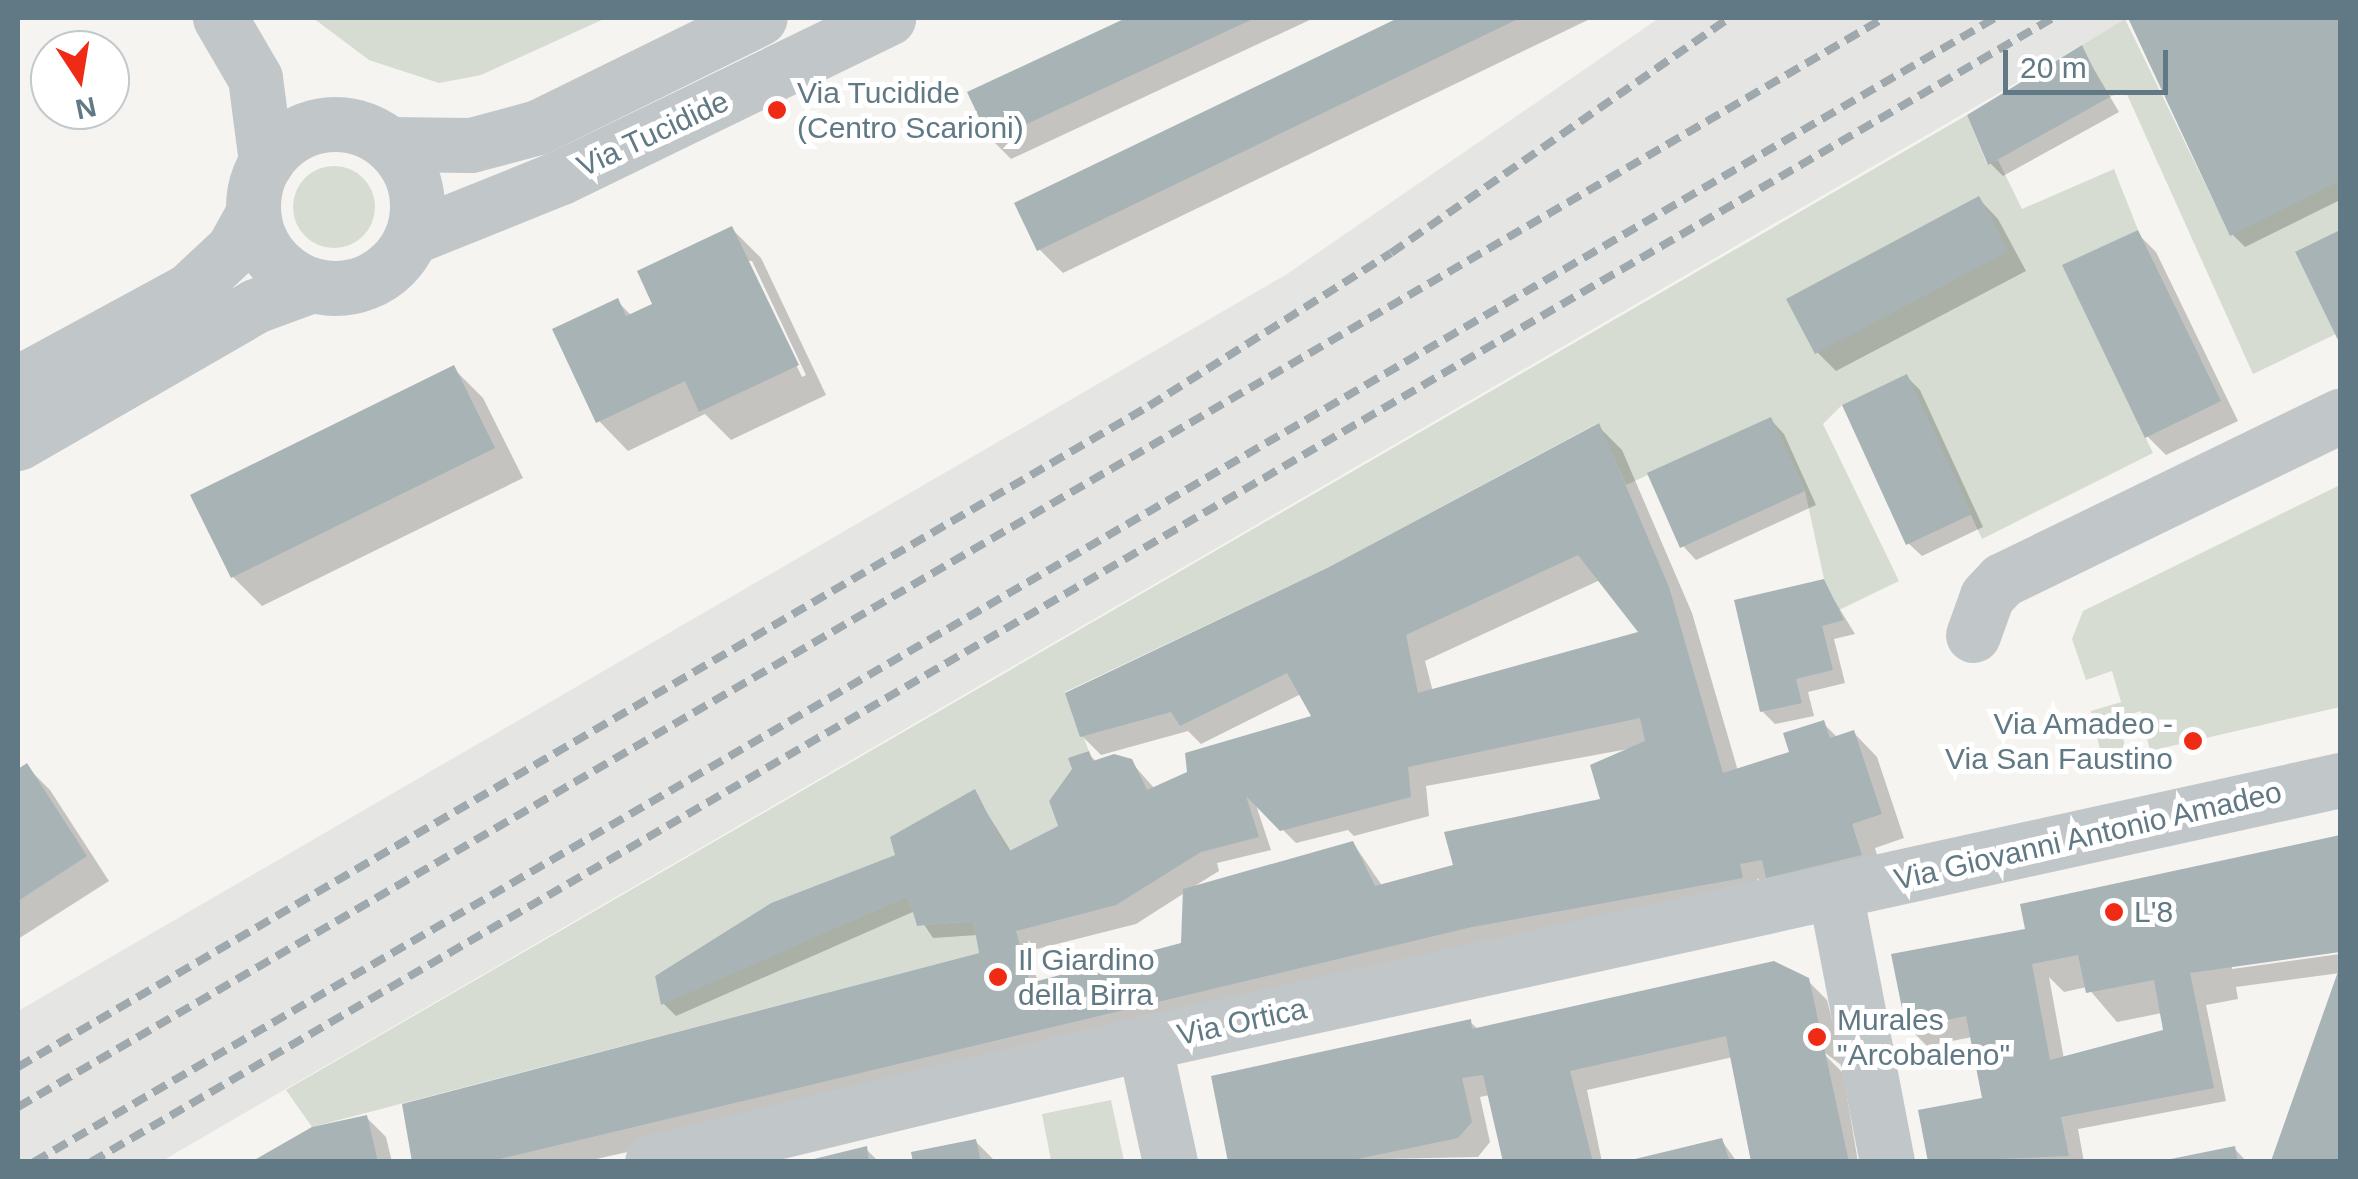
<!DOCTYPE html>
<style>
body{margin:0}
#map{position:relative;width:2358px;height:1179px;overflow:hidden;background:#f5f4f0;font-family:Helvetica,sans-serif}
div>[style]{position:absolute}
.built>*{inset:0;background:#e5e6e4}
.green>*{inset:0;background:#d6dcd1}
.round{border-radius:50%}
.shadow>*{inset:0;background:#0003}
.building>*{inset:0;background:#a8b3b6}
.minor>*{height:55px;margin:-27.5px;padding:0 27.5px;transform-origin:27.5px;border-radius:27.5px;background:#c1c6c9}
.minor>.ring{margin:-27.5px;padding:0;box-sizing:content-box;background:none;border:55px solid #c1c6c9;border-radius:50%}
.rail>*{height:8px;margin-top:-4px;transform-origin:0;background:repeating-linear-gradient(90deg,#9fa8ac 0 15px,transparent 0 23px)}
.dots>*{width:28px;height:28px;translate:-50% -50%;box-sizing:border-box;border:5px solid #fff;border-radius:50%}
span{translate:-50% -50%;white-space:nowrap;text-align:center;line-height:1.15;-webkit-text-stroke:10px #fff;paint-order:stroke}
.poi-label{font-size:30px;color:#617984}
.left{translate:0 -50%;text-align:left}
.right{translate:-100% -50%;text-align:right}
.street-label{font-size:30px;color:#617984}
.frame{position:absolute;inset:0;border:20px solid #617984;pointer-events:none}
.north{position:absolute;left:30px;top:30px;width:100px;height:100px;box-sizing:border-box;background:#fff;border:2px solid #c0c9ce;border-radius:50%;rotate:168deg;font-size:28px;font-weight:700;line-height:40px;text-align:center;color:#617984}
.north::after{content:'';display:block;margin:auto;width:35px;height:45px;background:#f02b15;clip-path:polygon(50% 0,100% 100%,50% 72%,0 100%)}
.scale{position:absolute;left:2003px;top:50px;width:165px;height:45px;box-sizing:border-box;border:5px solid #617984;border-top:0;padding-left:12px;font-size:30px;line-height:35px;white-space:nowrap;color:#617984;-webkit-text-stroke:8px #fff;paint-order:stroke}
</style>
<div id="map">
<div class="built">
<div style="clip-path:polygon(1659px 18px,2128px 18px,162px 1161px,18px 1161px,18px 1011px,1287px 274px)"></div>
</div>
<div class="green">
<div style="clip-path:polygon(313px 18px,606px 18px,481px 75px,439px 83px,369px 60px)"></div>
<div style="clip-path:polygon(2125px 19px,2230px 235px,2340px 180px,2340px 230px,2295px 253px,2336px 334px,2253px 374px,2125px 90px,2108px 98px,2082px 45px)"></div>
<div style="clip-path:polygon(1967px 115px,1987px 164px,1998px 160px,2022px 209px,2114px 169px,2138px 230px,2063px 266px,2153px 453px,1982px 539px,1907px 375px,1842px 405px,1823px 424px,1899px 581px,1839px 610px,1824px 579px,1805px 491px,1771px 418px,1626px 485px,1598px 423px,1329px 567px,1065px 692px,1089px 751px,1069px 758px,1072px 769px,1049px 801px,1058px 826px,1007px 852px,975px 790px,895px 855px,771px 903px,655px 976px,662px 1004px,908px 896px,917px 926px,973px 921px,979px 953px,312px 1127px,286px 1090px)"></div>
<div class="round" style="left:293px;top:166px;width:82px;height:82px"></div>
<div style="clip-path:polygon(2340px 485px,2340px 707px,2150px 751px,2141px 711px,2119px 718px,2127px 756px,2103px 762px,2091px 711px,2121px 702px,2112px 671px,2086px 680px,2072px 639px,2083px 611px)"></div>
<div style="clip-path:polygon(1111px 1100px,1124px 1161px,1051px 1161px,1042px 1114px)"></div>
</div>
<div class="shadow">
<div style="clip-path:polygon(1132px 18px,1314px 18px,1011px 159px,992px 140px,970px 93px)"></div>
<div style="clip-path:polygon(1404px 18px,1592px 18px,1063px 273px,1039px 249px,1017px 204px)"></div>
<div style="clip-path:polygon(2133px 18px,2340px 18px,2340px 200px,2245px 247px,2232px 234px)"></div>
<div style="clip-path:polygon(2082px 49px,2119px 112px,2003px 176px,1990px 163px)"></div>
<div style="clip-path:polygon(1979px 199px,1998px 219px,2026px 271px,1836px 371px,1817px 352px)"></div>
<div style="clip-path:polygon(evenodd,732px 229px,761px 258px,826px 395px,731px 440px,705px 414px,628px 451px,599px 421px,617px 301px,632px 316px,655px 305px,732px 229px,746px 261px,752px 261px,806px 375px,802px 377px,746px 261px)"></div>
<div style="clip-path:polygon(2137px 233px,2156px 252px,2238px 421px,2166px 455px,2147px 436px)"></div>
<div style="clip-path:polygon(2340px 233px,2340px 338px,2298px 254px)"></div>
<div style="clip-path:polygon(453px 368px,483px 398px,523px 478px,262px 606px,233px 577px)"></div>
<div style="clip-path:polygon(1907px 377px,1920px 390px,1983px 527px,1922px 556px,1908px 543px)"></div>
<div style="clip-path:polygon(1771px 420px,1784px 434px,1816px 505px,1696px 560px,1683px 546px)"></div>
<div style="clip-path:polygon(evenodd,1598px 426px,1622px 450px,1692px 613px,1738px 771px,1792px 753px,1823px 723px,1838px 738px,1854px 733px,1877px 757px,1904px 838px,1875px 848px,1884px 878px,1766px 887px,1757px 878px,1761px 897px,583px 1162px,415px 1162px,982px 955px,978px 935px,933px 938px,915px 911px,676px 1016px,663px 1003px,898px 856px,974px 792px,1012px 853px,1061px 827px,1088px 754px,1097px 762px,1131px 762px,1155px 789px,1314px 718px,1301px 694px,1201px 744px,1188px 731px,1101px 755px,1082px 736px,1328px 570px,1598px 426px,1600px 580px,1642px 634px,1433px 692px,1425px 661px,1600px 580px,1598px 426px,1628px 749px,1603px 801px,1456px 867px,1383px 887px,1353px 843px,1193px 887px,1219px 871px,1217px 863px,1271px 850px,1255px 802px,1296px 843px,1348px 830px,1354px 836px,1429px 816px,1426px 786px,1628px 749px,1598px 426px,1186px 892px,1184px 945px,1038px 984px,1028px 940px,1037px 949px,1136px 924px,1186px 892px)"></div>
<div style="clip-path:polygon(1823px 582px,1855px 634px,1834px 639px,1845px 683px,1808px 692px,1814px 716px,1775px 724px,1762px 711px)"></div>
<div style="clip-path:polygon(26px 766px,50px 790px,109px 881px,18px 939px,18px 772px)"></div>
<div style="clip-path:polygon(evenodd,2340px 838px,2340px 949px,2232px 964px,2232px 969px,2340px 954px,2340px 1162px,2274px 1160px,2340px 973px,2236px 987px,2238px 999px,2206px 1005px,2226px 1101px,2078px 1129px,2084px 1162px,1930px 1162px,1984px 1100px,1972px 1037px,1927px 1046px,1908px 1027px,2028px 931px,2192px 872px,2340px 838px,2049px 977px,2064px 992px,2087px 987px,2117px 1022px,2162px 1013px,2165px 1032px,2064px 1059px,2049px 977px)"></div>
<div style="clip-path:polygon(1807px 980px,1827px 1000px,1844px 1067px,1817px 1047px,1843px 1073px,1858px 1162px,1754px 1162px,1733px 1057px,1587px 1090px,1602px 1162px,1505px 1162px,1490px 1095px,1480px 1097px,1490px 1142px,1478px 1157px,1230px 1162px,1470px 1022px,1479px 1030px)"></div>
<div style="clip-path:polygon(366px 1117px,386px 1137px,392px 1162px,256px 1162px)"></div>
<div style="clip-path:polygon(975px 1141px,996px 1162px,916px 1162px)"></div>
<div style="clip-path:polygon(1722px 1141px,1737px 1162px,1635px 1162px)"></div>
<div style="clip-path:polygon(2234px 1148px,2247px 1162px,2170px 1162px)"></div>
<div style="clip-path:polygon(866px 1149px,879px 1162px,815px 1162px)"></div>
</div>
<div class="building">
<div style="clip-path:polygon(1126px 18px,1255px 18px,990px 141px,967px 92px)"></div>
<div style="clip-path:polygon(1398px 18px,1520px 18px,1037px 251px,1014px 203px)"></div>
<div style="clip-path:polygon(2128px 18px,2340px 18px,2340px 180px,2230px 236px)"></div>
<div style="clip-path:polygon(2082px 45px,2108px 98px,1988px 165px,1967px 115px)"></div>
<div style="clip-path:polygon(1979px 196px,2009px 251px,1815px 354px,1786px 299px)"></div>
<div style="clip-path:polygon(732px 226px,799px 365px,699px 412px,685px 381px,596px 423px,552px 329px,618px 298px,626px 316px,652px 304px,637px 271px)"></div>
<div style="clip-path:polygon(2138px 230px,2221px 401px,2145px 438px,2062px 265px)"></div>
<div style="clip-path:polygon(2340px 230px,2340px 344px,2295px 252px)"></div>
<div style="clip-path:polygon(454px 365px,495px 448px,231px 578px,190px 495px)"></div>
<div style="clip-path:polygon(1907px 374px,1972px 514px,1906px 545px,1842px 405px)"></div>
<div style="clip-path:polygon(1771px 417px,1805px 491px,1680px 548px,1647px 473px)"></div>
<div style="clip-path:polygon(evenodd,1599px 423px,1669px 587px,1723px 773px,1789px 752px,1783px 733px,1824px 720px,1830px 738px,1854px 730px,1882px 814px,1852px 824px,1862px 855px,1766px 878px,1762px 860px,1740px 864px,1743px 878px,1472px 927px,487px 1162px,412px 1162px,402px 1104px,979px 953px,973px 921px,917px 926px,908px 896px,661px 1005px,655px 976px,771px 903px,895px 855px,890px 837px,975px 789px,1007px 852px,1058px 826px,1049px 801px,1072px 769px,1068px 758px,1089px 751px,1093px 761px,1114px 754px,1132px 759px,1147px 790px,1187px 772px,1185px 753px,1311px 716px,1287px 673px,1180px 726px,1171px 712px,1080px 737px,1065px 693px,1329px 567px,1599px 423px,1578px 555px,1638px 632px,1418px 693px,1406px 635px,1578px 555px,1599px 423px,1640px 718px,1645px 741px,1590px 765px,1600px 799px,1444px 832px,1453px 865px,1375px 886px,1353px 841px,1183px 889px,1181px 943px,1030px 983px,1016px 931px,1116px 905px,1201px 852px,1259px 837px,1246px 796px,1280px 831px,1411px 797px,1408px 767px,1640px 718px)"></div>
<div style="clip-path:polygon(1824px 579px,1844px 620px,1822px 626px,1833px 670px,1796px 679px,1802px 703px,1760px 712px,1734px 600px)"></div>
<div style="clip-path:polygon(27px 763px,87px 856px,18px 901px,18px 769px)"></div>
<div style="clip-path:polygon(evenodd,2340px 835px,2340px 952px,2190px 973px,2214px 1088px,2061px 1117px,2069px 1156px,1928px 1162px,1918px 1110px,1982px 1098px,1966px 1016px,1906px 1028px,1891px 954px,2025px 929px,2020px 904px,2340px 835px,2078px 955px,2086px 993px,2154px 980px,2163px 1030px,2050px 1060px,2032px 964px,2078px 955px)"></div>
<div style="clip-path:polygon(1774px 961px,1809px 978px,1849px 1162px,1751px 1162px,1726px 1036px,1570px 1071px,1593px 1162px,1503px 1162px,1483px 1075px,1462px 1078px,1472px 1122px,1458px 1138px,1343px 1162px,1228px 1162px,1211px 1076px,1471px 1019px,1472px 1029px)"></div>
<div style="clip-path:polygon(2340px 966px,2340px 1162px,2271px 1161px)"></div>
<div style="clip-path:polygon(367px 1115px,378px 1162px,251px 1162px,312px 1127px)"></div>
<div style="clip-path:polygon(1722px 1138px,1730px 1162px,1631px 1162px,1631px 1160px)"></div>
<div style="clip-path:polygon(976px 1139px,981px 1162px,913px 1162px,911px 1152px)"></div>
<div style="clip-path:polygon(867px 1146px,869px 1162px,810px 1162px,810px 1160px)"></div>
<div style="clip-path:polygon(2235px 1146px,2238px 1162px,2166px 1162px,2166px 1160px)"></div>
</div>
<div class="minor">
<div style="left:220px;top:18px;width:69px;rotate:59.7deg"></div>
<div style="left:255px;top:78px;width:85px;rotate:82.5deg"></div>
<div class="ring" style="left:253px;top:124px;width:109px;height:109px"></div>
<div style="left:390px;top:144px;width:81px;rotate:0.7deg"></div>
<div style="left:471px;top:145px;width:69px;rotate:-15deg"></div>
<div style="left:538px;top:127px;width:247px;rotate:-26.2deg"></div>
<div style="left:412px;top:237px;width:158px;rotate:-21.9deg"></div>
<div style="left:559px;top:178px;width:366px;rotate:-25.9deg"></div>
<div style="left:18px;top:383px;width:195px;rotate:-28.5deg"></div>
<div style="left:189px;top:290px;width:60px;rotate:-43deg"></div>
<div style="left:233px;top:249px;width:41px;rotate:-60.9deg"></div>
<div style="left:18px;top:443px;width:274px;rotate:-30deg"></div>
<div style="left:255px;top:306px;width:61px;rotate:-20.2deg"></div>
<div style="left:1973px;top:635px;width:41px;rotate:-70.3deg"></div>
<div style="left:1987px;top:596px;width:22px;rotate:-47deg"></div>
<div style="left:2002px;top:580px;width:376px;rotate:-25.9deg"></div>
<div style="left:1835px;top:892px;width:275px;rotate:79.1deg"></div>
<div style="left:1144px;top:1043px;width:122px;rotate:77.7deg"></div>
<div style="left:652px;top:1162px;width:506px;rotate:-13.6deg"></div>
<div style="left:1144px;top:1043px;width:1225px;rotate:-12.4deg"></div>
</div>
<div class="rail">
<div style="left:18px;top:1067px;width:1310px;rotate:-30.3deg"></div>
<div style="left:1149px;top:406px;width:286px;rotate:-32.3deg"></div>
<div style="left:1391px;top:253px;width:412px;rotate:-34.8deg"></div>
<div style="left:18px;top:1107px;width:2161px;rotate:-30.27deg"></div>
<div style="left:34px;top:1162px;width:2270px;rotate:-30.26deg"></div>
<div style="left:91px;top:1162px;width:2271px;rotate:-30.25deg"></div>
</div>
<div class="dots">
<div style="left:777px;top:110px;background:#f02b15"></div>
<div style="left:2193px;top:741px;background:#f02b15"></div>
<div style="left:2114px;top:912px;background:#f02b15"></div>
<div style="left:998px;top:977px;background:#f02b15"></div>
<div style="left:1817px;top:1037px;background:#f02b15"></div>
</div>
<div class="poi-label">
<span class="left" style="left:797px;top:110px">Via Tucidide<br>(Centro Scarioni)</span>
<span class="right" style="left:2173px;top:741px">Via Amadeo -<br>Via San Faustino</span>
<span class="left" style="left:2134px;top:912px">L'8</span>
<span class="left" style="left:1018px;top:977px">Il Giardino<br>della Birra</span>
<span class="left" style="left:1837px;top:1037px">Murales<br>"Arcobaleno"</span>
</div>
<div class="street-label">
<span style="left:653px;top:134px;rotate:-25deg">Via Tucidide</span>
<span style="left:2088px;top:836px;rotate:-13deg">Via Giovanni Antonio Amadeo</span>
<span style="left:1242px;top:1022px;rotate:-12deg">Via Ortica</span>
</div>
<div class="frame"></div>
<div class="north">N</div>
<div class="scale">20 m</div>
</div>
